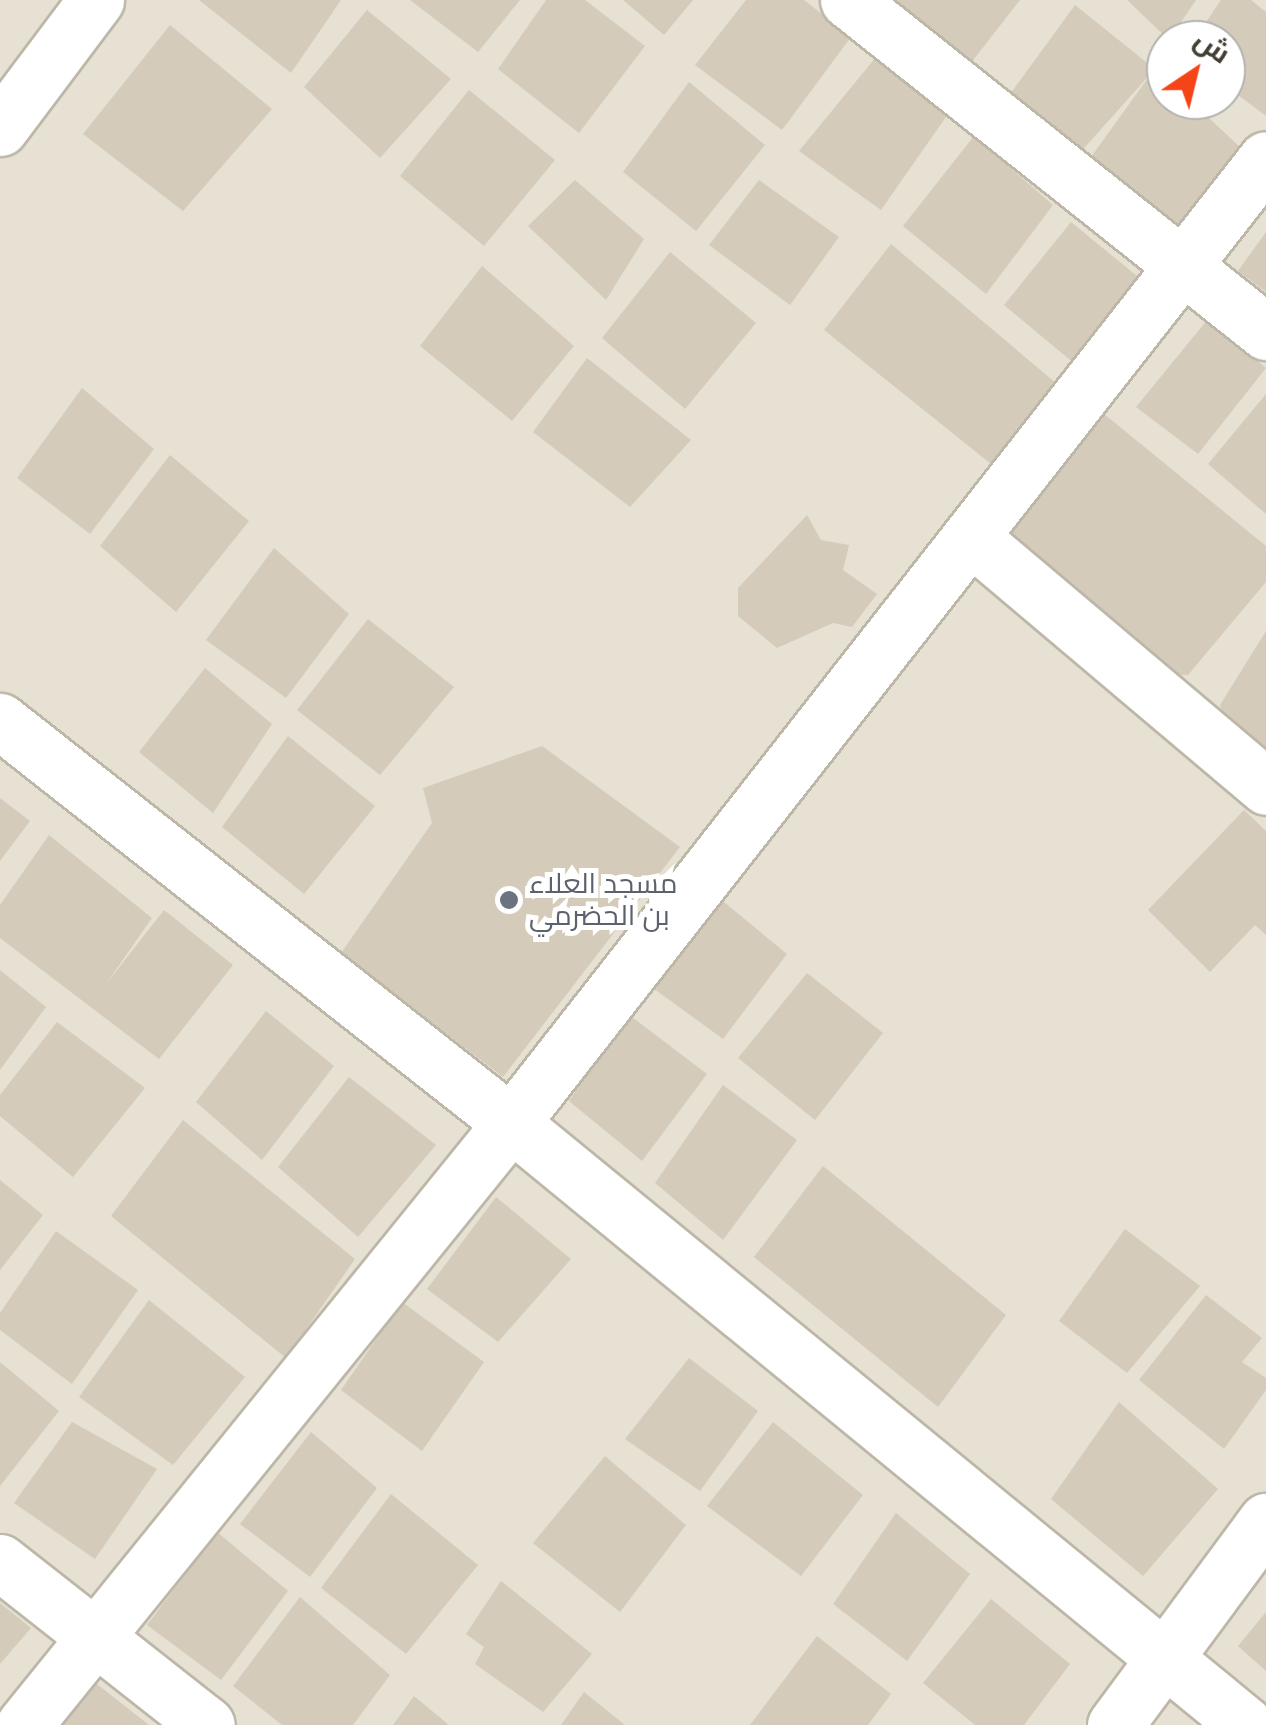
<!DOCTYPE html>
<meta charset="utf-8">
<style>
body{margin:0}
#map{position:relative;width:1266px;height:1725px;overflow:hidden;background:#f2efe5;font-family:"DM Sans",Cairo,sans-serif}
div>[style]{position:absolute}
.residential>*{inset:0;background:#e6e1d3}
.building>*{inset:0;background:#d4cbbb}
.roads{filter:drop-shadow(2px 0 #bdb7a8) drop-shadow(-2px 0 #bdb7a8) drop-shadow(0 2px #bdb7a8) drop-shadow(0 -2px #bdb7a8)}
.minor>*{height:55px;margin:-27.5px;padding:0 27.5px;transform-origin:27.5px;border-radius:27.5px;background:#fff}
.dots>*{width:28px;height:28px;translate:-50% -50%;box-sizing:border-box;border:5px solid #fff;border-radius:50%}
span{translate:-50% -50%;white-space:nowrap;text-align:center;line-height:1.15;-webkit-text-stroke:10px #fff;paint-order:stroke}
.worship-label{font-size:28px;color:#5b616d}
.left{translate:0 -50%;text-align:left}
.north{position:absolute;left:1146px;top:20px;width:100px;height:100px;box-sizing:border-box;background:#fff;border:2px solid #b4b2ae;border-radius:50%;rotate:35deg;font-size:28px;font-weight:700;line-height:40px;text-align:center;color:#443f35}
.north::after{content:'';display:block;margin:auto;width:35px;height:45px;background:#f64419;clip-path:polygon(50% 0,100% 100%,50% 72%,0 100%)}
</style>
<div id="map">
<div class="residential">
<div style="clip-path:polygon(evenodd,0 0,1266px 0,1266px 1725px,0 1725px,0 0,1166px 40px,1226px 40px,1226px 100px,1166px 100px,1166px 40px)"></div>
</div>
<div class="building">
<div style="clip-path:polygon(199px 0,341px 0,291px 73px)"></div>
<div style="clip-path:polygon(410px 0,520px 0,478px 52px)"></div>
<div style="clip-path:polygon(546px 0,585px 0,645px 46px,579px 133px,498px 69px)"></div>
<div style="clip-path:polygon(623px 0,693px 0,664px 35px)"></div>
<div style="clip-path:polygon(746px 0,804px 0,851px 37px,782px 130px,695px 65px)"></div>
<div style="clip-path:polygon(886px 0,1020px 0,967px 68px)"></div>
<div style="clip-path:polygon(1127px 0,1196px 0,1169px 40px)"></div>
<div style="clip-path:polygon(1221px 0,1251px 0,1266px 12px,1266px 116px,1226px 86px,1226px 40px,1194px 40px)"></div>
<div style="clip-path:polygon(1075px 5px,1166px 78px,1166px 100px,1190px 100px,1245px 152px,1182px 238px,1086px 164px,1153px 71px,1077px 156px,1005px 101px)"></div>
<div style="clip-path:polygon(367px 10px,451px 79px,380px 158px,304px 87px)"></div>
<div style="clip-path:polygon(170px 25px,272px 109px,183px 211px,83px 134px)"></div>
<div style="clip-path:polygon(876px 57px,948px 114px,881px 210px,799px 151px)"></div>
<div style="clip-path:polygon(689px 82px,765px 145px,696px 231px,623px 172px)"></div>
<div style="clip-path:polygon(469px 90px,555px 160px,484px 246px,400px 176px)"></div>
<div style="clip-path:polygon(974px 136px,1053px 205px,986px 294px,903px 226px)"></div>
<div style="clip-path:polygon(575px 180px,644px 239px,606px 300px,528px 226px)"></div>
<div style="clip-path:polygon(759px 180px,839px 237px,790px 305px,709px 245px)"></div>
<div style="clip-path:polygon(1071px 222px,1143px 281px,1075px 364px,1004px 305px)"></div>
<div style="clip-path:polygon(1266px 232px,1266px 292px,1238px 271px)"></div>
<div style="clip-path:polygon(891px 244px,1057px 384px,991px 464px,824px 330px)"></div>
<div style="clip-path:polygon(670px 252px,756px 323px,685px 409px,602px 338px)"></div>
<div style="clip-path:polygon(482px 266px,574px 346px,512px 421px,420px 346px)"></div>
<div style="clip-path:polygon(1208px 319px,1266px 368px,1198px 454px,1136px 407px)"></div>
<div style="clip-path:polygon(587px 358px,691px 440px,630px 507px,533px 432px)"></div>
<div style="clip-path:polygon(82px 388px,154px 449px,90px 534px,17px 478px)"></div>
<div style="clip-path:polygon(1266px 394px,1266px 514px,1208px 464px)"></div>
<div style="clip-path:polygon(1093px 405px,1266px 546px,1266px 582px,1188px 675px,1144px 673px,1008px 557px,1005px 527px)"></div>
<div style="clip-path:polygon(170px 455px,249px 521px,176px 612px,100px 546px)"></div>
<div style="clip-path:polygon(807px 515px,821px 540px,849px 545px,843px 570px,877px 594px,852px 627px,833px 623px,777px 648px,738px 616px,738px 588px)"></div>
<div style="clip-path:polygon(274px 548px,349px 614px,286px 698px,206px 640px)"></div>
<div style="clip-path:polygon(368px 619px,454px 687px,380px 775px,297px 710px)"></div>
<div style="clip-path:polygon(1266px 631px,1266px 762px,1232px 739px,1220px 705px)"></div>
<div style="clip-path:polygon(205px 668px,272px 724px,213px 813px,139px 752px)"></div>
<div style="clip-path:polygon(288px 736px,375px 806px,304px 894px,222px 827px)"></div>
<div style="clip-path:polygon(542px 746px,680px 847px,503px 1077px,341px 953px,432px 823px,423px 788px)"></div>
<div style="clip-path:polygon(0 798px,30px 821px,0 861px)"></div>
<div style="clip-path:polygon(1244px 810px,1266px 831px,1266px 935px,1255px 925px,1210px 972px,1148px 910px)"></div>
<div style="clip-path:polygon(49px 835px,152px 918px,106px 984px,164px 910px,233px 965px,159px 1059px,0 938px,0 905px)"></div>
<div style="clip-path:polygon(713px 893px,787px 954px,723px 1039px,642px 980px)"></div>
<div style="clip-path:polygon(0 970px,46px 1007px,0 1070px)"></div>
<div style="clip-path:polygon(807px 973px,883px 1033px,815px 1120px,738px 1058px)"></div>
<div style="clip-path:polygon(266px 1011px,334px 1066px,262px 1160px,196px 1102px)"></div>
<div style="clip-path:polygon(628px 1014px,707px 1074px,642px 1161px,569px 1101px)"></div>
<div style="clip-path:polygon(57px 1022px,145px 1088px,73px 1177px,0 1116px,0 1095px)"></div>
<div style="clip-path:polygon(349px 1077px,436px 1145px,358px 1237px,278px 1167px)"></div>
<div style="clip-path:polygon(723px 1085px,797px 1140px,723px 1240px,655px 1183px)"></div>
<div style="clip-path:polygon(183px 1120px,355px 1259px,286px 1358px,111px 1216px)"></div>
<div style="clip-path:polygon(823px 1166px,1006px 1315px,938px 1407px,754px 1257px)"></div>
<div style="clip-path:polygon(0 1180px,43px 1215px,0 1270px)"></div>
<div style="clip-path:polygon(496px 1197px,571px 1259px,498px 1342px,427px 1289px)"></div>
<div style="clip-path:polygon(1125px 1229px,1200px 1286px,1127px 1373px,1059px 1321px)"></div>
<div style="clip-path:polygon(56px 1231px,138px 1290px,72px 1384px,0 1330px,0 1313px)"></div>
<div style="clip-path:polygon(1206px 1295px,1262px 1338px,1242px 1362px,1266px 1378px,1266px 1390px,1224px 1449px,1139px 1380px)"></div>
<div style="clip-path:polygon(149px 1300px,245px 1377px,173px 1465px,79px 1397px)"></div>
<div style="clip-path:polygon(402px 1302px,484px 1362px,422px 1451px,341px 1390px)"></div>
<div style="clip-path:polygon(689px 1358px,758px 1411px,700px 1491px,625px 1439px)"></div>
<div style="clip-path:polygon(0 1362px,59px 1411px,0 1486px)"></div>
<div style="clip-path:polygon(1119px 1402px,1218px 1489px,1143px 1576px,1051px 1499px)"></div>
<div style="clip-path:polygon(72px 1422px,157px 1469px,95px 1559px,14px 1503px)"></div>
<div style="clip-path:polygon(773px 1422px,863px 1495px,801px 1576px,707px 1506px)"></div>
<div style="clip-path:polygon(311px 1432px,377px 1488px,310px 1577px,240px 1524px)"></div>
<div style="clip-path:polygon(605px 1456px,686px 1525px,620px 1612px,533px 1543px)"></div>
<div style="clip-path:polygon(391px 1494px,478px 1565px,406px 1654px,321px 1588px)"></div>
<div style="clip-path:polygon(896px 1513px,970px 1574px,907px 1661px,833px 1604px)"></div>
<div style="clip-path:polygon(217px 1532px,288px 1591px,221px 1680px,147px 1625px)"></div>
<div style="clip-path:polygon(501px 1581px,592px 1654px,543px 1712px,475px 1664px,484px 1647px,466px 1634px)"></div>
<div style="clip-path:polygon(300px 1597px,390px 1675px,353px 1725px,282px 1725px,233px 1686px)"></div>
<div style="clip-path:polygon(991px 1599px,1070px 1664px,1024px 1725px,975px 1725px,923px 1683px)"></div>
<div style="clip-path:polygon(0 1603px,31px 1628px,0 1664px)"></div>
<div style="clip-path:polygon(1266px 1612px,1266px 1671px,1238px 1646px)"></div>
<div style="clip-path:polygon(817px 1636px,891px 1694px,868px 1725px,750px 1725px)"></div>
<div style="clip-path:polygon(88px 1677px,149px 1725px,50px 1725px)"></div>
<div style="clip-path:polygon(584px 1692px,625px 1725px,561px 1725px)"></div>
<div style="clip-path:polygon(414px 1696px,449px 1725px,393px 1725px)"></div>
</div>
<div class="roads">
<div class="minor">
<div style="left:848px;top:0;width:534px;rotate:38.46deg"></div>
<div style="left:0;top:128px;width:160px;rotate:-53.1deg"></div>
<div style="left:973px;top:539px;width:384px;rotate:40.2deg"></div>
<div style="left:0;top:721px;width:650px;rotate:38.19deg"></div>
<div style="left:511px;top:1123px;width:950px;rotate:39.32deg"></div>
<div style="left:0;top:1562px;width:263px;rotate:38.2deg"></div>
<div style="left:24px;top:1725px;width:774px;rotate:-51.03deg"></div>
<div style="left:511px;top:1123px;width:1224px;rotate:-51.93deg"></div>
<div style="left:1115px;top:1725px;width:254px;rotate:-53.5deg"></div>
</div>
</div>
<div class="dots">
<div style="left:509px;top:900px;background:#6b7280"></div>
</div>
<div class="worship-label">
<span class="left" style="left:529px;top:900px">مسجد العلاء<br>بن الحضرمي</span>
</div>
<div class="north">ش</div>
</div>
